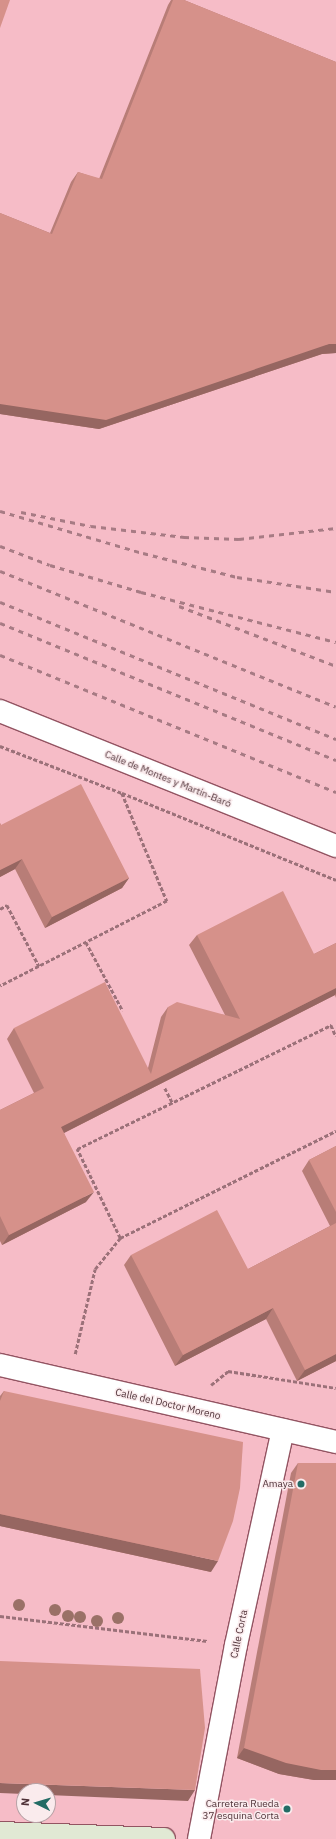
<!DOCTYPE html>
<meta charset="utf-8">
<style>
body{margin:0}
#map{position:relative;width:336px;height:1839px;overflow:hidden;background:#f6bcc7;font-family:"IBM Plex Sans",sans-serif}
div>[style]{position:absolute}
.path>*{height:2.5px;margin-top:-1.25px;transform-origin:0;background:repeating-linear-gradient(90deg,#9b7179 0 4px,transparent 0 6px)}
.roads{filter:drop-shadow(1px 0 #935462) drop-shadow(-1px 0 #935462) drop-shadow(0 1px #935462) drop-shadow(0 -1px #935462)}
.street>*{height:22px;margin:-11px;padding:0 11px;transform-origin:11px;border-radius:11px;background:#fff}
.secondary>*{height:22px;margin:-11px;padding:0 11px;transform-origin:11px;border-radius:11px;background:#e1e9d4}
.rail>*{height:3px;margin-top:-1.5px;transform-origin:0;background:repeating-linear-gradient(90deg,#a77b84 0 5px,transparent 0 10px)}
.trees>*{width:12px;height:12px;margin:-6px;border-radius:50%;background:#9a7167}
.wall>*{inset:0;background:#b87d77}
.shaded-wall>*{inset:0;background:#966661}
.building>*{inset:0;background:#d6918a}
.dots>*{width:11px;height:11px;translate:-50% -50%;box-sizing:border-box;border:2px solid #faebed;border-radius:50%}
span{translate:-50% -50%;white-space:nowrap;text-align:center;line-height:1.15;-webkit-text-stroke:3px #faebed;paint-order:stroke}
.street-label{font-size:10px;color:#4f3238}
.poi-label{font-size:10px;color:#4f3238}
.right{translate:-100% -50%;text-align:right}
.north{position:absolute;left:16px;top:1783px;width:40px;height:40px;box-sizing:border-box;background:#faebed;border:1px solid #b6a1a5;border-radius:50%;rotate:275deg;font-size:11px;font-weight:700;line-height:16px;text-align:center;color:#4f3238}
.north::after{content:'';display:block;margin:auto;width:14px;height:18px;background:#236c65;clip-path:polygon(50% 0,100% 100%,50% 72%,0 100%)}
</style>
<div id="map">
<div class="path">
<div style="left:0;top:746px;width:131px;rotate:21.1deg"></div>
<div style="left:122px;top:793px;width:117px;rotate:67.4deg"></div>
<div style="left:167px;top:901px;width:187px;rotate:153deg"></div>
<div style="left:122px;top:793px;width:231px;rotate:22.1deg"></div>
<div style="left:0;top:909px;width:8px;rotate:-30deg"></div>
<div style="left:7px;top:905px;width:69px;rotate:62.3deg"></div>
<div style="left:86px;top:942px;width:78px;rotate:61.8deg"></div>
<div style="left:165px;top:1088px;width:16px;rotate:63deg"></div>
<div style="left:120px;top:1238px;width:99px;rotate:-115.8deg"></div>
<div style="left:77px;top:1149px;width:283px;rotate:-26deg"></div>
<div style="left:331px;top:1025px;width:12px;rotate:66deg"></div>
<div style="left:75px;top:1354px;width:87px;rotate:-76.8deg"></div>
<div style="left:95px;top:1269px;width:40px;rotate:-51deg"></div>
<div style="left:120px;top:1238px;width:241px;rotate:-26.4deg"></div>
<div style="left:211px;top:1385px;width:22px;rotate:-39deg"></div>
<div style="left:228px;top:1371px;width:109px;rotate:8.9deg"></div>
<div style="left:0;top:1616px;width:209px;rotate:6.9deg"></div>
</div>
<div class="roads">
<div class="street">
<div style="left:0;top:711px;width:362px;rotate:21.9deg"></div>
<div style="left:0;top:1365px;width:345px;rotate:12.9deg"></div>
<div style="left:199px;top:1839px;width:197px;rotate:-79.2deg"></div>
<div style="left:236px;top:1645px;width:220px;rotate:-77.7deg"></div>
</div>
<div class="secondary">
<div style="left:0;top:1833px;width:164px;rotate:2.1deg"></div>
</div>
</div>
<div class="rail">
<div style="left:0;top:511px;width:149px;rotate:16.4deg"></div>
<div style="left:143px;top:553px;width:97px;rotate:14.3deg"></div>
<div style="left:237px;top:577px;width:100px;rotate:8.6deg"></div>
<div style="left:21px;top:512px;width:71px;rotate:11.3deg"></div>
<div style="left:91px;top:526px;width:94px;rotate:6.7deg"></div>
<div style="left:184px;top:537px;width:55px;rotate:2.1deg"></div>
<div style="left:239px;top:539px;width:98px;rotate:-6.5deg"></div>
<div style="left:0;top:546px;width:53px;rotate:20.8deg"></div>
<div style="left:50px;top:565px;width:95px;rotate:16.5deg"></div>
<div style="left:141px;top:592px;width:201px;rotate:14.4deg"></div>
<div style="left:0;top:571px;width:362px;rotate:22deg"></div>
<div style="left:0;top:602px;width:363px;rotate:22.2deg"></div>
<div style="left:179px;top:606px;width:168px;rotate:20.9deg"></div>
<div style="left:0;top:623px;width:363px;rotate:22.2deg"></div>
<div style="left:0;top:655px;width:363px;rotate:22.2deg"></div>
</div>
<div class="trees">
<div style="left:19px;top:1605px"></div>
<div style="left:55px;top:1610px"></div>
<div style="left:68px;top:1616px"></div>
<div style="left:80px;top:1617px"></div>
<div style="left:118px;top:1618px"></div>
<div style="left:97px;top:1621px"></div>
</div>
<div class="wall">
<div style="clip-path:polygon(171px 0,184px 0,336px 62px,336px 353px,322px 354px,99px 429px,0 414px,0 213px,50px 233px,71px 182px,78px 172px,99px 179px,168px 5px)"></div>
<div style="clip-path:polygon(0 823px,1px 825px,129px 878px,122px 888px,45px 928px,15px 869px,0 877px)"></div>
<div style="clip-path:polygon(197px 935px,314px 954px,336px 943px,336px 998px,335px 995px,64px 1133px,86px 1202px,2px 1245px,0 1241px,0 1110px,34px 1093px,7px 1039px,14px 1028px,148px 1068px,161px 1017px,168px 1007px,225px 1015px,189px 945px)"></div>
<div style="clip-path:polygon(336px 1146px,336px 1361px,297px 1381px,266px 1319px,175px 1366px,124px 1265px,131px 1255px,248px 1269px,330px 1226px,302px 1171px,309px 1160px)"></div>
<div style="clip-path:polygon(4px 1391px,211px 1572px,0 1526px,0 1396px)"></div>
<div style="clip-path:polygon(298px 1463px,314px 1780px,279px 1774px,237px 1758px,291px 1473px)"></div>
</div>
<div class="shaded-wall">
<div style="clip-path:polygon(329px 344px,336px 344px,336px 353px,322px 354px,99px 429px,0 414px,0 404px)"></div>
<div style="clip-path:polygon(22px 859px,15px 869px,0 877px,0 870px)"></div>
<div style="clip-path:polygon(129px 878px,122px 888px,45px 928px,52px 917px)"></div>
<div style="clip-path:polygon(336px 988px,336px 993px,335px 995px,54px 1138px,61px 1127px)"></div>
<div style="clip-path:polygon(94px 1192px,86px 1202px,2px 1245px,9px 1235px)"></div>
<div style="clip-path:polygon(273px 1308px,266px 1319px,175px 1366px,183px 1355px)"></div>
<div style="clip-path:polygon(336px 1354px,336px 1361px,297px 1381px,305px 1370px)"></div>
<div style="clip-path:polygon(0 1514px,218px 1561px,211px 1572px,0 1526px)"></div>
<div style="clip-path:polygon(244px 1748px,336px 1770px,336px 1780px,314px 1780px,279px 1774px,237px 1758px)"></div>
<div style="clip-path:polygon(0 1783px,195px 1790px,188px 1801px,48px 1795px,48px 1791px,24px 1791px,24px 1794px,0 1793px)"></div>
</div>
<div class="building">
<div style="clip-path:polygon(0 0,10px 0,0 28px)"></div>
<div style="clip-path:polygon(173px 0,184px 0,336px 62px,336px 344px,329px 344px,106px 420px,0 404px,0 213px,52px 234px,78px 172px,102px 179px)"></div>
<div style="clip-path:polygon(81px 784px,129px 878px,52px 917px,22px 859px,0 870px,0 823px,1px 825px)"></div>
<div style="clip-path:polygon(283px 891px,314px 954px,336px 943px,336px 988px,61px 1127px,94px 1192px,9px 1235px,0 1216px,0 1110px,44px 1088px,14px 1028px,105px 982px,151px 1074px,168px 1007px,177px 1002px,240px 1019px,197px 935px)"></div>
<div style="clip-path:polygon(336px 1146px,336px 1212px,309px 1160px)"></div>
<div style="clip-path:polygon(217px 1210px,248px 1269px,336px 1223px,336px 1354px,305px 1370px,273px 1308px,183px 1355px,131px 1255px)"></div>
<div style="clip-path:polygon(4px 1391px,243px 1442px,240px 1488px,233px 1521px,218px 1561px,0 1514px,0 1401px)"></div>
<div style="clip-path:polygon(298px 1463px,336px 1463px,336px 1770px,321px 1770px,286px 1763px,244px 1748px)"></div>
<div style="clip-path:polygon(0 1661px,200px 1669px,205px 1728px,195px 1790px,0 1783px)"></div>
</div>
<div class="dots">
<div style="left:301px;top:1484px;background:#236c65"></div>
<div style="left:287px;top:1809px;background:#236c65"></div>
</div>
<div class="street-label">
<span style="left:168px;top:779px;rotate:22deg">Calle de Montes y Martín-Baró</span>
<span style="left:168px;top:1404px;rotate:13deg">Calle del Doctor Moreno</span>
<span style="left:239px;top:1634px;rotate:-78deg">Calle Corta</span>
</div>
<div class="poi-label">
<span class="right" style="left:293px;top:1484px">Amaya</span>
<span class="right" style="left:279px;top:1809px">Carretera Rueda<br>37 esquina Corta</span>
</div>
<div class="north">N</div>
</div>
